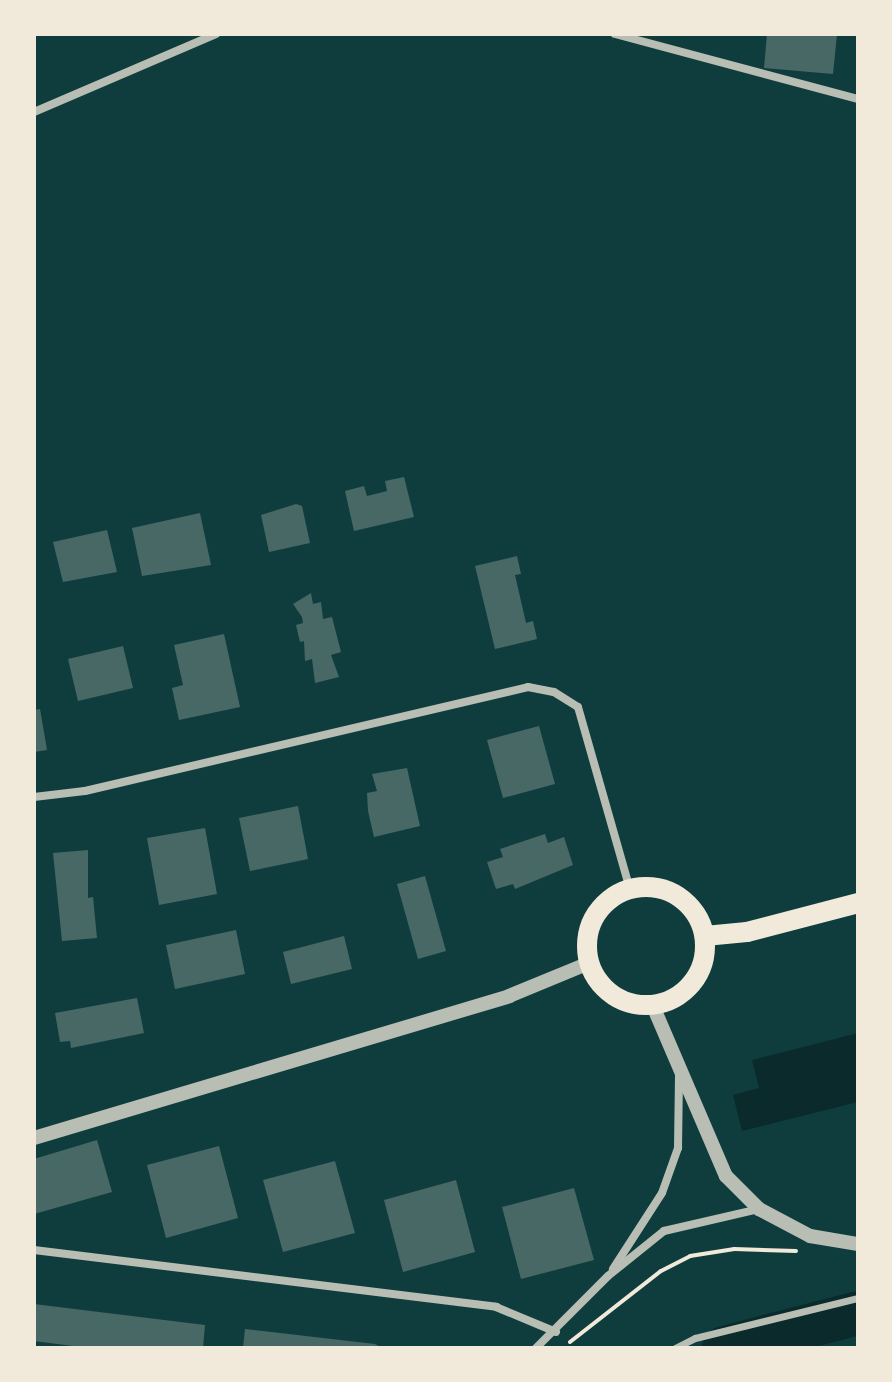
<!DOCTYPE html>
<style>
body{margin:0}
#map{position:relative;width:892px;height:1382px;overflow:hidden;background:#0f3d3e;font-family:Montserrat,sans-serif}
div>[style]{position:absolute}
.water>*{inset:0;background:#0a2a2b}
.river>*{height:44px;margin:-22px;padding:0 22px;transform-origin:22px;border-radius:22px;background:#0a2a2b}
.building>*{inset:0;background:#486865}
.path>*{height:4px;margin:-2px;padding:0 2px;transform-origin:2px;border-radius:2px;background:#f1e9da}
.pedestrian>*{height:7px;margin:-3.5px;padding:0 3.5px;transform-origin:3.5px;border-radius:3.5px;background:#b8beb3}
.minor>*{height:8px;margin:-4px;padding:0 4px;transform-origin:4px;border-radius:4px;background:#b8beb3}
.tertiary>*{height:14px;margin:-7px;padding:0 7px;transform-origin:7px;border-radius:7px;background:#b8beb3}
.primary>*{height:20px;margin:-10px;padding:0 10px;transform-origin:10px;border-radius:10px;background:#f1e9da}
.primary>.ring{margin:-10px;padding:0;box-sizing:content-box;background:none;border:20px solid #f1e9da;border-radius:50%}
span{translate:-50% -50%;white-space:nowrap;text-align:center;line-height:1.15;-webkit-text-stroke:7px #f1e9da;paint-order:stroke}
.frame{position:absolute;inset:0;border:36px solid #f1e9da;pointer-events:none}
</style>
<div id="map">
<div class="water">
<div style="clip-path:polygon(858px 1033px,858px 1102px,742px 1131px,733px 1095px,759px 1088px,752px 1060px)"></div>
</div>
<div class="river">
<div style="left:724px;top:1348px;width:138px;rotate:-14.6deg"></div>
</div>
<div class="building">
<div style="clip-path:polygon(767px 34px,837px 34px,833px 74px,764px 68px)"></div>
<div style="clip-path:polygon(404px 477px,414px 517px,354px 531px,345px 491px,364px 486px,367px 496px,387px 491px,385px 481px)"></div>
<div style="clip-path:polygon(296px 504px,302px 506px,310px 543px,269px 552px,261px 515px)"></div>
<div style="clip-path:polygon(200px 513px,211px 565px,142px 576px,132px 528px)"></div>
<div style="clip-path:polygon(107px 530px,117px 572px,63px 582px,53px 542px)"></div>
<div style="clip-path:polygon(517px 556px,521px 574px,515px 575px,526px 623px,533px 621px,537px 639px,495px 649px,475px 566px)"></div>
<div style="clip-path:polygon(311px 593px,313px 604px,321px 602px,323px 619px,332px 617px,341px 652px,331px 655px,339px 677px,315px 683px,312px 659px,305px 661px,304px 641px,300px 642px,296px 625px,303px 623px,302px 617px,293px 604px)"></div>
<div style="clip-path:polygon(224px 634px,240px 707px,179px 720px,172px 688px,183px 685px,174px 645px)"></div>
<div style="clip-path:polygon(123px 646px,133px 688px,78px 701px,68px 659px)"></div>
<div style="clip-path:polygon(40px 709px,47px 750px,34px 752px,34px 710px)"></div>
<div style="clip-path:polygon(539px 726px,555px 784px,503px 798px,487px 740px)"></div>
<div style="clip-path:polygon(407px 768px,420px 826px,374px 837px,368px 811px,367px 793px,377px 791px,372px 774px)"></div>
<div style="clip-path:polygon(298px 806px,308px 859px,250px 871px,239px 818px)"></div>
<div style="clip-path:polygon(205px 828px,217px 894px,159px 905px,147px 838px)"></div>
<div style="clip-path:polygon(545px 834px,548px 843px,564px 837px,573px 865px,515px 889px,513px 884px,496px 889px,487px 862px,503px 857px,500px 849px)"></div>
<div style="clip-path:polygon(88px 850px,88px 898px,93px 897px,97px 938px,62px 941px,53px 853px)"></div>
<div style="clip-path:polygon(425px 876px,446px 951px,418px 959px,397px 884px)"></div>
<div style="clip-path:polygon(236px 930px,245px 974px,175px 989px,166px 945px)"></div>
<div style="clip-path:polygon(344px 936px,352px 969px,291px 984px,283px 952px)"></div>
<div style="clip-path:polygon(137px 998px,144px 1033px,71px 1048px,70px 1041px,60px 1042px,55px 1013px)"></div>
<div style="clip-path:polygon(97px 1140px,112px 1192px,34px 1214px,34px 1159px)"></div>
<div style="clip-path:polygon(219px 1146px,238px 1218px,166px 1238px,147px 1165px)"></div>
<div style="clip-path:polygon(335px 1161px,355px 1233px,283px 1252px,263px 1180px)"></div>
<div style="clip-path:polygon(456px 1180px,475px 1252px,403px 1272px,384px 1200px)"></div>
<div style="clip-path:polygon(574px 1188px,594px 1260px,521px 1279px,502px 1207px)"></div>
<div style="clip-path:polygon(34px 1304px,205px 1325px,203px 1348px,88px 1348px,34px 1341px)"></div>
<div style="clip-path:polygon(245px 1329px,375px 1344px,382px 1348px,243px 1348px)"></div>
</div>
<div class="path">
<div style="left:570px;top:1342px;width:115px;rotate:-38deg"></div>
<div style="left:661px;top:1271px;width:33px;rotate:-27deg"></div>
<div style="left:690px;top:1256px;width:45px;rotate:-9deg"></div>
<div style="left:734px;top:1249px;width:62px;rotate:1.8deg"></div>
</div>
<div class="pedestrian">
<div style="left:675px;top:1348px;width:22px;rotate:-27deg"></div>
<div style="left:695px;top:1338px;width:168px;rotate:-13.8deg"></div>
</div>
<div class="minor">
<div style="left:615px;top:34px;width:252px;rotate:15deg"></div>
<div style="left:34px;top:112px;width:198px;rotate:-23.2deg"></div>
<div style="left:34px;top:797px;width:51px;rotate:-6.7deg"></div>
<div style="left:85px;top:791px;width:455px;rotate:-13.2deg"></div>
<div style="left:528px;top:687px;width:26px;rotate:11deg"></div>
<div style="left:554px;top:692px;width:28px;rotate:32deg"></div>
<div style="left:578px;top:707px;width:189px;rotate:74.1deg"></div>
<div style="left:34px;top:1250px;width:466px;rotate:7deg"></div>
<div style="left:496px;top:1307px;width:65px;rotate:22.6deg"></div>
<div style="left:613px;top:1269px;width:90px;rotate:-57.2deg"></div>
<div style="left:662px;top:1193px;width:48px;rotate:-70.4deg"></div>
<div style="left:678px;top:1148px;width:72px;rotate:-89.2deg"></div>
<div style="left:536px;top:1348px;width:102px;rotate:-45deg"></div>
<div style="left:608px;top:1276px;width:72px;rotate:-38.8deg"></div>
<div style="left:664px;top:1231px;width:98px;rotate:-13deg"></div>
</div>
<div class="tertiary">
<div style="left:653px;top:1006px;width:185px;rotate:66.8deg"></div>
<div style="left:726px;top:1176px;width:47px;rotate:45deg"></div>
<div style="left:759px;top:1209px;width:58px;rotate:27.9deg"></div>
<div style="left:810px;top:1236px;width:49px;rotate:9.5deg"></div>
<div style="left:34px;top:1138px;width:496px;rotate:-16.6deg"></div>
<div style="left:509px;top:996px;width:87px;rotate:-22.4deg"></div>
</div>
<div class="primary">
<div class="ring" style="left:587px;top:887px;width:98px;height:98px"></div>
<div style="left:705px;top:936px;width:42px;rotate:-5.4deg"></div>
<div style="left:747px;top:932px;width:115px;rotate:-14.6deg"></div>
</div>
<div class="frame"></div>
</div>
